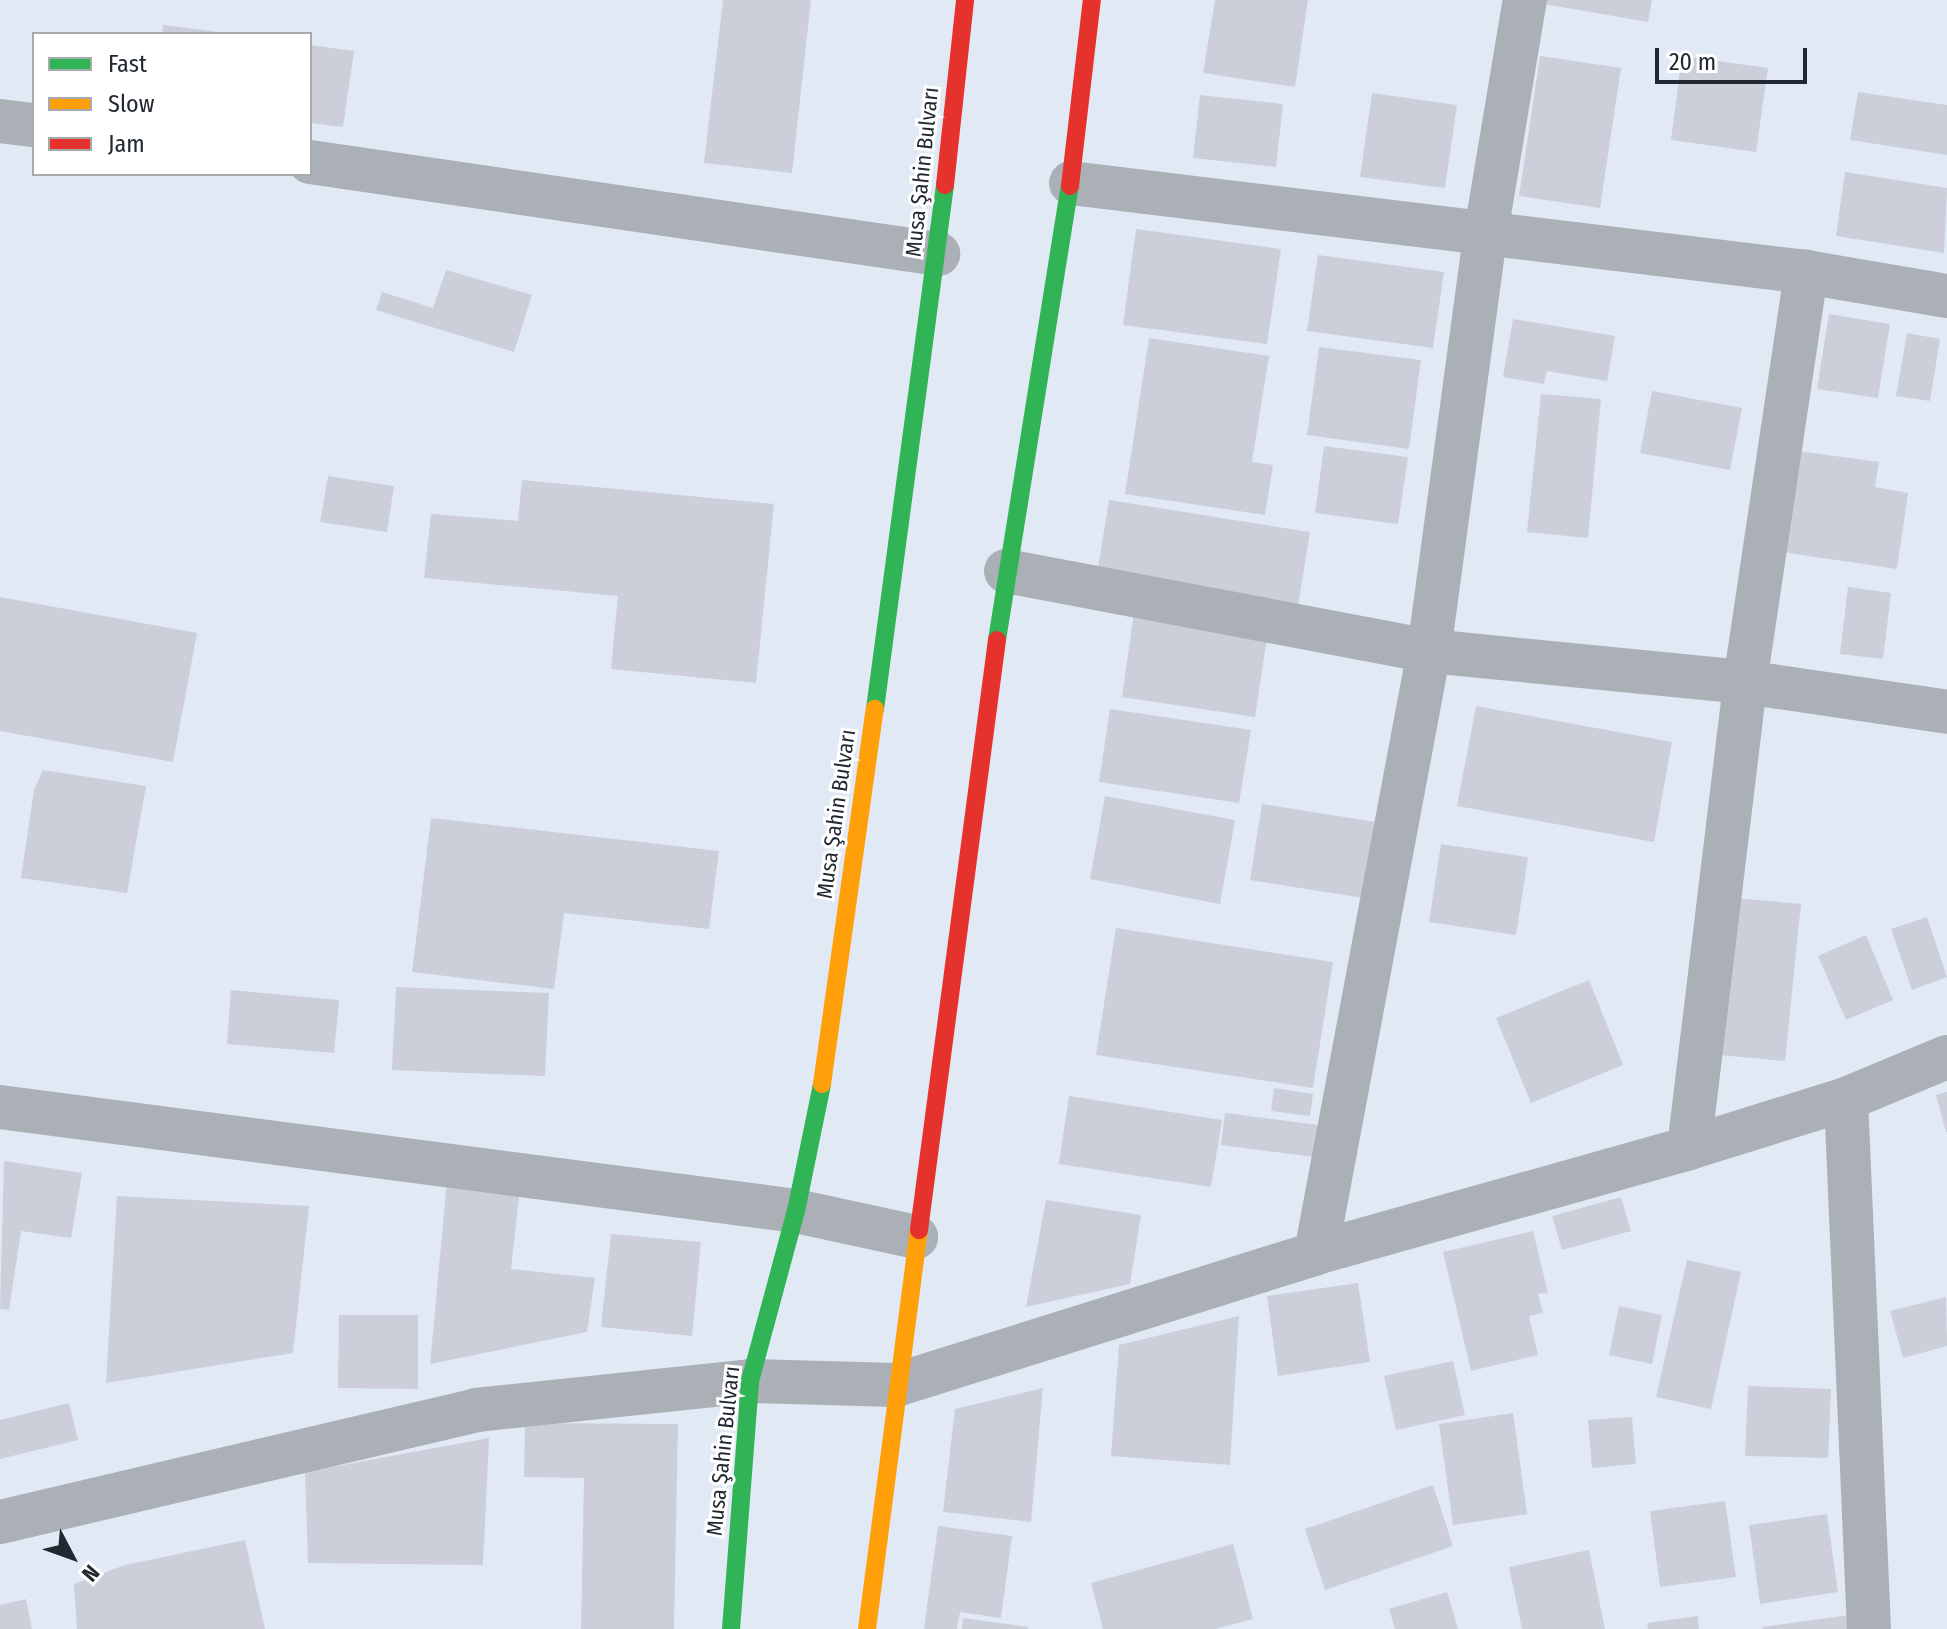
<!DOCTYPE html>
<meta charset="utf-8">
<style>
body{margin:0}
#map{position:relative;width:1947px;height:1629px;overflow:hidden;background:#e1e9f5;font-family:"Fira Sans Condensed",sans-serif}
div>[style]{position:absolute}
.building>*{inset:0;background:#cccfda}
.street>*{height:44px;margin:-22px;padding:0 22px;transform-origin:22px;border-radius:22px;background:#aab0b6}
.fast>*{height:18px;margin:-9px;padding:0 9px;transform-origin:9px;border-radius:9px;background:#30b455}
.slow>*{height:18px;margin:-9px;padding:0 9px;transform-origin:9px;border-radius:9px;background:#ff9f0a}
.jam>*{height:18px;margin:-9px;padding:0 9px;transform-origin:9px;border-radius:9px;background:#e5322d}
span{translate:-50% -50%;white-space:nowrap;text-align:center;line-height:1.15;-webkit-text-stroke:6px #fff;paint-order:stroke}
.street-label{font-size:22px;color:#222832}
.legend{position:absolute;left:32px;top:32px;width:280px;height:144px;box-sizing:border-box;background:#fff;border:2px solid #a7a9ad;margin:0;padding:10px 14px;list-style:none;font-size:24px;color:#222832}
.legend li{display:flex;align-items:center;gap:16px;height:40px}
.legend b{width:40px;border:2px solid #a7a9ad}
.north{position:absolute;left:32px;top:1517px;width:80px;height:80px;-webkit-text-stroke:6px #fff;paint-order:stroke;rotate:131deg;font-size:22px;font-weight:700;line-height:32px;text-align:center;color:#222832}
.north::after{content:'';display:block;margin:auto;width:28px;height:36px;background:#222832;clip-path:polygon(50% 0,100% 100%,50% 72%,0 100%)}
.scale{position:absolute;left:1655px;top:48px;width:152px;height:36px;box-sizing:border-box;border:4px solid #222832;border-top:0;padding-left:10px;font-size:24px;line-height:28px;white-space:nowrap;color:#222832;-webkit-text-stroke:6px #fff;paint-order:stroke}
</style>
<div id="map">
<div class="building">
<div style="clip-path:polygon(723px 0,811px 0,792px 173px,704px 163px)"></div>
<div style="clip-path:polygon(1215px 0,1308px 0,1295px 87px,1203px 73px)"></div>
<div style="clip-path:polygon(1545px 0,1652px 0,1648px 22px,1544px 4px)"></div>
<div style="clip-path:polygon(163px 25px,219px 32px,219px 34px,162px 34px)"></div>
<div style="clip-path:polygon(310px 45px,354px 51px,343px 127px,310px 123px)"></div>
<div style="clip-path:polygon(1540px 56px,1621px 68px,1600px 208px,1519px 196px)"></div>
<div style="clip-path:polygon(1682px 56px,1768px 68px,1756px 152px,1671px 140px)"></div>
<div style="clip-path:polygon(1858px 92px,1947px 105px,1947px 155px,1850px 140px)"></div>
<div style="clip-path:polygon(1372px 93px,1457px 105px,1445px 188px,1360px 177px)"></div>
<div style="clip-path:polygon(1200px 95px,1283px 104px,1276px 167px,1193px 158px)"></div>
<div style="clip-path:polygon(1845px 172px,1947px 188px,1944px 253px,1836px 236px)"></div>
<div style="clip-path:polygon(1136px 229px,1281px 249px,1267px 344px,1123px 325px)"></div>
<div style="clip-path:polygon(1318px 255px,1444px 272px,1433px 348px,1307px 331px)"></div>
<div style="clip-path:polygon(446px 270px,532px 295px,514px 352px,376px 310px,382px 292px,433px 308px)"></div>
<div style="clip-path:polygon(1829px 314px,1890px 324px,1878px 398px,1817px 389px)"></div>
<div style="clip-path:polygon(1513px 319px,1615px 336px,1607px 381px,1547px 371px,1544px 384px,1503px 377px)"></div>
<div style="clip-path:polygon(1907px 333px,1940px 339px,1930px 401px,1896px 396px)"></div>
<div style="clip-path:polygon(1149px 338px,1269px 356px,1252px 462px,1273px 465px,1265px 515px,1125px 494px)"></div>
<div style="clip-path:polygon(1319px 347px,1421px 360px,1409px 449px,1307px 435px)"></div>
<div style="clip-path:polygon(1652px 391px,1742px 408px,1730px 470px,1640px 453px)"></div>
<div style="clip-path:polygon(1541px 394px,1601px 399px,1588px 538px,1527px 532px)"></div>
<div style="clip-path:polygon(1324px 446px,1408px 457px,1398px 524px,1315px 513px)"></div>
<div style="clip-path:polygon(1798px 451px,1879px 462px,1875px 487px,1908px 493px,1897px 569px,1782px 552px)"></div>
<div style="clip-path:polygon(328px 476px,394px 486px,387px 532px,320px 522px)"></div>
<div style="clip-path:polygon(522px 480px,774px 504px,756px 683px,611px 669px,618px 596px,424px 578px,431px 514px,518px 521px)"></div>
<div style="clip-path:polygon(1109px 500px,1310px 532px,1296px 619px,1095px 587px)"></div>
<div style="clip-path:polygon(1848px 587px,1891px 593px,1883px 659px,1840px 654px)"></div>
<div style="clip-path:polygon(0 597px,197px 633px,173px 762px,0 731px)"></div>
<div style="clip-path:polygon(1134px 612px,1268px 632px,1255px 717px,1122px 697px)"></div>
<div style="clip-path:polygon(1476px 706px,1672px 742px,1654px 842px,1457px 806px)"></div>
<div style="clip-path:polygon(1110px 709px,1251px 730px,1239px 803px,1099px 782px)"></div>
<div style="clip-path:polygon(43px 770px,146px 786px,127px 893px,21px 878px,34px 790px)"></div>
<div style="clip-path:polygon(1105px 796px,1235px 820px,1220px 904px,1090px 879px)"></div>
<div style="clip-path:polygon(1262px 804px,1388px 824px,1376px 900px,1250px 880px)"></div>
<div style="clip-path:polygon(431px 818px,719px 851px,709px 929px,564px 913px,554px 989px,412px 972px)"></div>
<div style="clip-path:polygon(1441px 844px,1528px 857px,1516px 935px,1429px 922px)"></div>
<div style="clip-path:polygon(1734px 898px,1801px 904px,1785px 1061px,1719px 1055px)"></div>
<div style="clip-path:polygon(1927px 917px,1947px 977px,1912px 990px,1891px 929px)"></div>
<div style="clip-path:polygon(1116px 928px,1333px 962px,1313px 1088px,1096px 1055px)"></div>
<div style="clip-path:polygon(1866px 935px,1893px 1000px,1846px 1020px,1818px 956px)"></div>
<div style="clip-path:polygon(1589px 980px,1623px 1065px,1531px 1103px,1496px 1018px)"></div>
<div style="clip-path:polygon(396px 987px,549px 993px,545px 1076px,392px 1070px)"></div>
<div style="clip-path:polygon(231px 990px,339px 1000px,334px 1053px,227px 1044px)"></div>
<div style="clip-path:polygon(1274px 1088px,1313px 1094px,1310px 1116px,1271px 1111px)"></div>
<div style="clip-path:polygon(1947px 1092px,1947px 1132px,1946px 1132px,1936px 1095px)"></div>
<div style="clip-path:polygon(1069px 1096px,1222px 1120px,1211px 1187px,1059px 1164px)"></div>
<div style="clip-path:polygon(1225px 1113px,1326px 1126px,1321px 1158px,1221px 1145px)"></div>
<div style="clip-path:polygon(4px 1161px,82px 1173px,71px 1238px,21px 1231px,9px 1310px,0 1309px)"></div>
<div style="clip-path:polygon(447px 1181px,520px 1189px,511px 1269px,595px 1278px,587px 1332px,430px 1364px)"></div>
<div style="clip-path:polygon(117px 1196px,309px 1206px,293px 1353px,106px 1383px)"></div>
<div style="clip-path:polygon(1621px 1197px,1631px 1231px,1562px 1250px,1552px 1216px)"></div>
<div style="clip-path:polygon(1046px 1200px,1141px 1215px,1130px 1284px,1026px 1307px)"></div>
<div style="clip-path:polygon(1533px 1231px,1548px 1293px,1538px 1294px,1543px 1313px,1529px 1316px,1538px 1355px,1471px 1371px,1443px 1252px)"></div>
<div style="clip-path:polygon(611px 1234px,701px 1242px,692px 1336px,601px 1327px)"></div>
<div style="clip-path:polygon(1687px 1260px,1741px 1272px,1711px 1409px,1656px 1397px)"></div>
<div style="clip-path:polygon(1358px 1283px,1370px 1362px,1278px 1376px,1267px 1296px)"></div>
<div style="clip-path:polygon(1946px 1297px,1947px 1346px,1903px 1358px,1890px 1311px)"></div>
<div style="clip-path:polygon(1619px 1306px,1662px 1315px,1652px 1364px,1609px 1355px)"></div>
<div style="clip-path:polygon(339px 1315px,418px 1315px,418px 1389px,338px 1388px)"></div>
<div style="clip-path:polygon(1239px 1316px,1230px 1465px,1111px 1456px,1119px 1345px)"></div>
<div style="clip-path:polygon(1453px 1361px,1465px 1415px,1396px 1430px,1384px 1376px)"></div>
<div style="clip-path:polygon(1748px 1386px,1831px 1389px,1828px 1458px,1745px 1456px)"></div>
<div style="clip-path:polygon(1043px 1388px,1031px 1522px,943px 1512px,955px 1409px)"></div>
<div style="clip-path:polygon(69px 1403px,78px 1440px,0 1459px,0 1420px)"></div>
<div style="clip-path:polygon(1513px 1413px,1527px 1514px,1453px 1525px,1439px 1424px)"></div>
<div style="clip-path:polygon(1632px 1417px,1636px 1464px,1592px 1468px,1588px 1420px)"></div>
<div style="clip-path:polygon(525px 1423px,678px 1424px,674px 1629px,581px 1629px,584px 1478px,524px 1477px)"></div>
<div style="clip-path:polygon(489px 1438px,483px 1565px,308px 1563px,305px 1472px)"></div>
<div style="clip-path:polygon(1433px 1485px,1453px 1546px,1325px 1590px,1305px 1529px)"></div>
<div style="clip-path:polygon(1725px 1501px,1736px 1577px,1660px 1587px,1650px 1511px)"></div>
<div style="clip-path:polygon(1827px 1514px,1838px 1592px,1760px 1604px,1749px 1525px)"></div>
<div style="clip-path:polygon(938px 1526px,1012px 1536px,1001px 1618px,960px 1612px,957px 1629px,924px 1629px)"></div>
<div style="clip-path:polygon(245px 1540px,265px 1629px,77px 1629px,74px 1584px,125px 1565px)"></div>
<div style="clip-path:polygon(1233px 1544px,1253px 1619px,1215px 1629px,1103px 1629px,1091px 1583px)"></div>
<div style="clip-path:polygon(1589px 1550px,1605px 1629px,1522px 1629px,1509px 1567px)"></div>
<div style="clip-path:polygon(1447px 1592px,1458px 1629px,1395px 1629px,1389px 1609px)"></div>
<div style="clip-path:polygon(26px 1599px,32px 1629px,0 1629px,0 1605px)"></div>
<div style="clip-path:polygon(1850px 1615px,1852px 1629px,1763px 1629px,1762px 1627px)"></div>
<div style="clip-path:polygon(1698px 1616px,1699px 1629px,1648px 1629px,1647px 1623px)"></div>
<div style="clip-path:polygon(963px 1618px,1028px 1627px,1028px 1629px,962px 1629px)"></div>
</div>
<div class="street">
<div style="left:0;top:121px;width:34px;rotate:7deg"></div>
<div style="left:310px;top:162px;width:635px;rotate:8.33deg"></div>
<div style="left:1071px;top:183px;width:740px;rotate:6.9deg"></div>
<div style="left:1806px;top:272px;width:143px;rotate:9.7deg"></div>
<div style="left:1006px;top:571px;width:430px;rotate:10.7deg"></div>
<div style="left:1429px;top:651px;width:318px;rotate:5.6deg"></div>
<div style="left:1745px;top:682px;width:204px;rotate:8.4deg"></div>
<div style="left:1846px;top:1099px;width:530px;rotate:87.52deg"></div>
<div style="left:0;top:1107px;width:803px;rotate:7.44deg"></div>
<div style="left:796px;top:1211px;width:123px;rotate:12.2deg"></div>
<div style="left:1689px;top:1148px;width:469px;rotate:-83.1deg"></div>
<div style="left:1745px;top:682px;width:415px;rotate:-81.5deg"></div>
<div style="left:1316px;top:1253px;width:613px;rotate:-79.37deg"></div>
<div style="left:1429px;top:651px;width:423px;rotate:-82.3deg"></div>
<div style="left:1486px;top:232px;width:235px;rotate:-80.5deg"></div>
<div style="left:0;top:1522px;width:489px;rotate:-13.2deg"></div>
<div style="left:476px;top:1410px;width:276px;rotate:-6deg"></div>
<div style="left:750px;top:1381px;width:146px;rotate:1.6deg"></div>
<div style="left:896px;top:1385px;width:440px;rotate:-17.4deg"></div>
<div style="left:1316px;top:1253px;width:387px;rotate:-15.7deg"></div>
<div style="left:1689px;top:1148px;width:164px;rotate:-17.3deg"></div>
<div style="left:1846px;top:1099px;width:109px;rotate:-22.6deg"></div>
</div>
<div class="fast">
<div style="left:997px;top:640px;width:460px;rotate:-80.9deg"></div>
<div style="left:875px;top:709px;width:529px;rotate:-82.39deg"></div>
<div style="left:731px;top:1629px;width:249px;rotate:-85.6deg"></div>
<div style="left:750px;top:1381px;width:176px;rotate:-74.9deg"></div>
<div style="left:796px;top:1211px;width:130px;rotate:-78.4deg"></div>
</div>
<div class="slow">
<div style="left:822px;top:1084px;width:379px;rotate:-82deg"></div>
<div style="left:867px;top:1629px;width:402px;rotate:-82.6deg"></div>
</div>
<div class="jam">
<div style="left:945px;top:185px;width:186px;rotate:-83.8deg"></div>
<div style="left:1070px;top:186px;width:187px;rotate:-83.3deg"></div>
<div style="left:919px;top:1230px;width:595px;rotate:-82.47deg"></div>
</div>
<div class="street-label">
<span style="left:922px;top:172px;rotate:-84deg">Musa Şahin Bulvarı</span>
<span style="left:836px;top:814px;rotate:-82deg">Musa Şahin Bulvarı</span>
<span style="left:723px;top:1451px;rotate:-84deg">Musa Şahin Bulvarı</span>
</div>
<ul class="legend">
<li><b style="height:10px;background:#30b455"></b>Fast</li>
<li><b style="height:10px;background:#ff9f0a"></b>Slow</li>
<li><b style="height:10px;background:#e5322d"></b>Jam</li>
</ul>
<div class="north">N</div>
<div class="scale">20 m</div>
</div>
